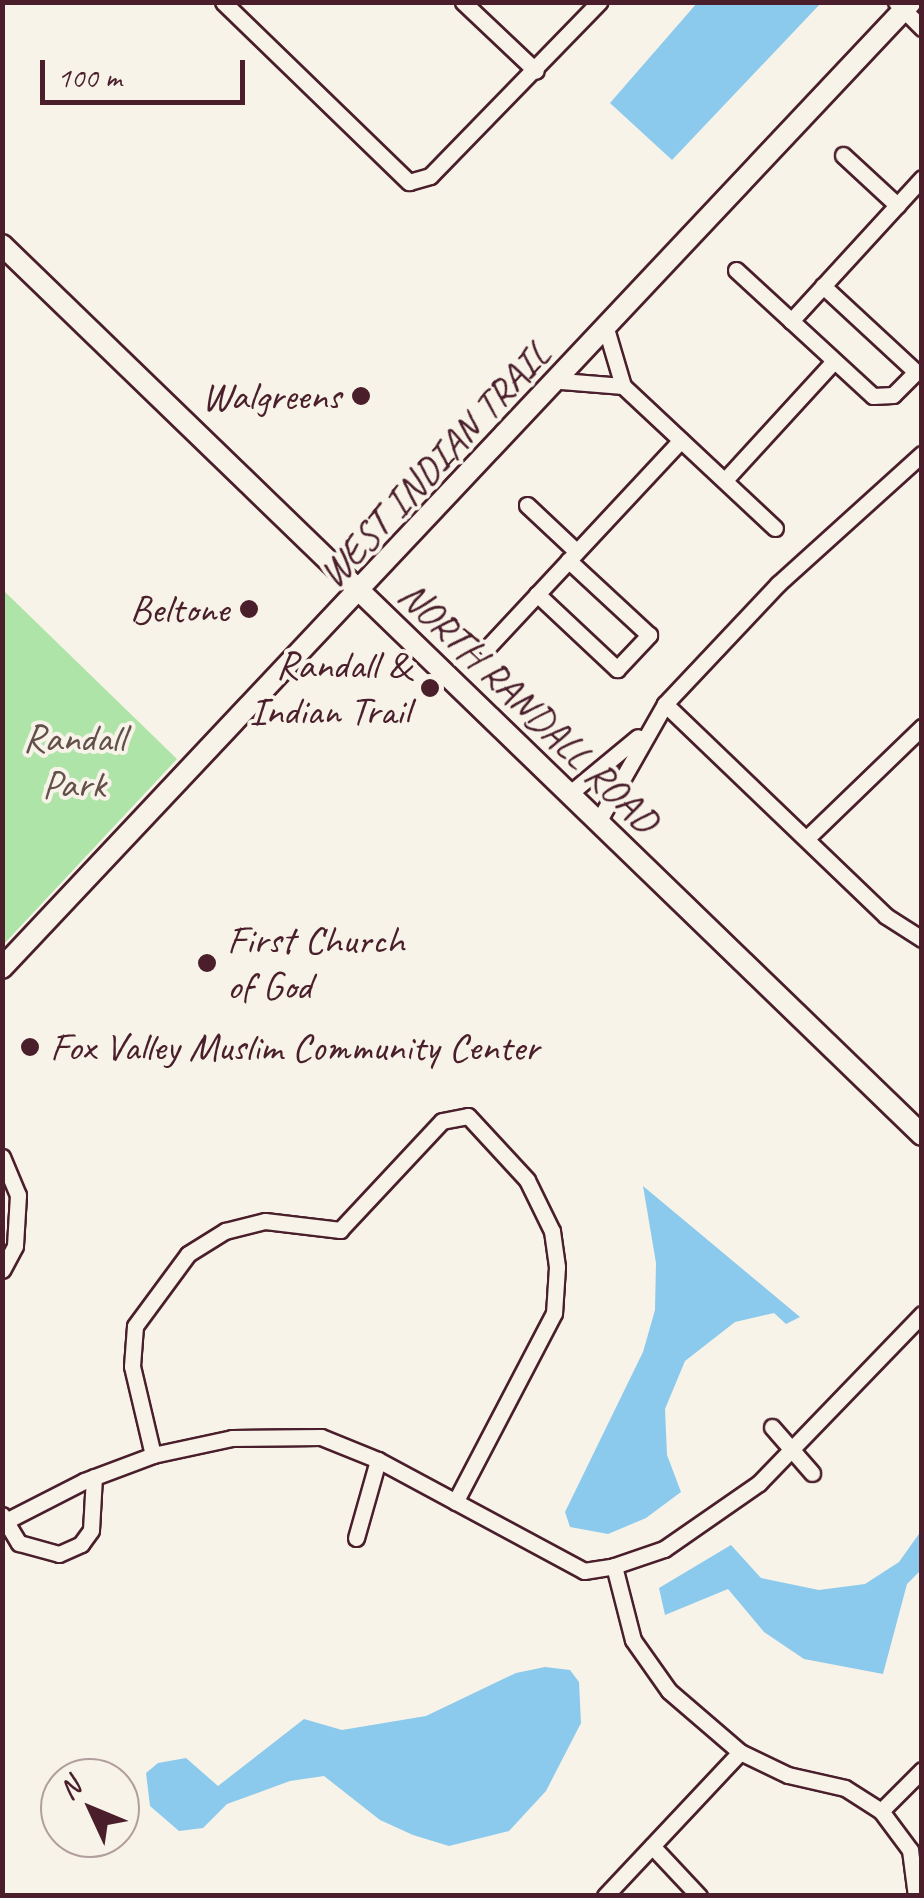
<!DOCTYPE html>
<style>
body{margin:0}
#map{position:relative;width:924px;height:1898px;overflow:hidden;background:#f7f3e8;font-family:Caveat,sans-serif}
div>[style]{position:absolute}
.green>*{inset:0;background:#aee4a7}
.water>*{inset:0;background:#8bcaec}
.roads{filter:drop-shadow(2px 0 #4a1f2b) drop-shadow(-2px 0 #4a1f2b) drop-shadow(0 2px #4a1f2b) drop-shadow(0 -2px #4a1f2b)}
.minor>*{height:15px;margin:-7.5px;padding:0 7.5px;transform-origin:7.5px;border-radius:7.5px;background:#f7f3e8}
.secondary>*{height:20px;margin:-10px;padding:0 10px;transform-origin:10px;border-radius:10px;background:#f7f3e8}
.dots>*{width:28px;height:28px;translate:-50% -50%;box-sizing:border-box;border:5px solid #f7f3e8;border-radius:50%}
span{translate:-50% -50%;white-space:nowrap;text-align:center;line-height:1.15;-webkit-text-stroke:8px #f7f3e8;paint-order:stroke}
.poi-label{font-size:40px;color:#4a1f2b}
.right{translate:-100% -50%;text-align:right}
.left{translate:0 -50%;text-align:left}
.street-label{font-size:40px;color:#4a1f2b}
.park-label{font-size:40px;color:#63504a}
.frame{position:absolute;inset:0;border:5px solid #4a1f2b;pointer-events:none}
.north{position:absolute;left:40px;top:1758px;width:100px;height:100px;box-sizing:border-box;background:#f7f3e8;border:2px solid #b29e9c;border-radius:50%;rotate:314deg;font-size:28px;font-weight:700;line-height:40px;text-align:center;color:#4a1f2b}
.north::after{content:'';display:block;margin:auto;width:35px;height:45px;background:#4a1f2b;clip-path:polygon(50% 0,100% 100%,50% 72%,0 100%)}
.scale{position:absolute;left:40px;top:60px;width:205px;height:45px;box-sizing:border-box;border:5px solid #4a1f2b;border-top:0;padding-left:12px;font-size:30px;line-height:35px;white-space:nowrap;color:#4a1f2b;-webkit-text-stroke:8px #f7f3e8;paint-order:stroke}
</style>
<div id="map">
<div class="green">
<div style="clip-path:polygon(3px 590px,177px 759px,3px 945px)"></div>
</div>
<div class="water">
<div style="clip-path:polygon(697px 3px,821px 3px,672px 160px,610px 103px)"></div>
<div style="clip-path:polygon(643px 1186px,800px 1317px,786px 1324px,774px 1313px,735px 1322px,685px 1361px,665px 1409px,667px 1455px,681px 1492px,646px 1518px,608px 1534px,570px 1527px,565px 1512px,643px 1352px,655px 1310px,656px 1263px)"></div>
<div style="clip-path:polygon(921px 1531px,921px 1570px,907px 1584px,883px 1674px,804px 1659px,764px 1632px,728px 1589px,665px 1615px,659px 1588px,731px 1545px,761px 1578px,819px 1590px,865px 1584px,899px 1562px)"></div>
<div style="clip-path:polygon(545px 1667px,570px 1670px,579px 1682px,581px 1723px,546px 1791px,509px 1831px,449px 1846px,413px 1835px,380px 1820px,324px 1776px,290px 1781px,227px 1804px,203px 1828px,179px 1831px,150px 1806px,146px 1773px,158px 1763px,186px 1758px,218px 1786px,304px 1719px,342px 1730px,426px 1716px,516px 1673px)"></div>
</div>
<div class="roads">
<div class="minor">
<div style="left:223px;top:2px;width:259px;rotate:44.1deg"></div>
<div style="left:409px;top:182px;width:22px;rotate:-16deg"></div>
<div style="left:430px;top:176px;width:243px;rotate:-45.8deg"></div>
<div style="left:463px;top:2px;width:100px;rotate:43.4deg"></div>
<div style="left:896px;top:2px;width:37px;rotate:45deg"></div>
<div style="left:843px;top:155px;width:74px;rotate:42.8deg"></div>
<div style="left:736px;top:270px;width:186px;rotate:42.6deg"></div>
<div style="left:873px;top:396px;width:20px;rotate:-3deg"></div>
<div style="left:893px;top:395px;width:33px;rotate:-45deg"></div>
<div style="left:916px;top:372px;width:127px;rotate:-137.2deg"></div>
<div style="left:791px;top:321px;width:194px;rotate:-47.5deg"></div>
<div style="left:607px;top:332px;width:56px;rotate:73.5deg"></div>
<div style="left:623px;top:386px;width:208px;rotate:43.1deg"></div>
<div style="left:561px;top:381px;width:62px;rotate:4.6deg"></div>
<div style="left:725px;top:480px;width:161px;rotate:-47.5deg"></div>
<div style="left:527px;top:505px;width:67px;rotate:43.2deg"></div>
<div style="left:537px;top:594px;width:110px;rotate:43.2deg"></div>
<div style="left:617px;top:669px;width:47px;rotate:-46.7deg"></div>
<div style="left:649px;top:635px;width:110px;rotate:-137.2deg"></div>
<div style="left:487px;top:648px;width:284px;rotate:-47deg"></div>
<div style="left:665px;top:704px;width:306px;rotate:43.8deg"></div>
<div style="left:886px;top:916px;width:43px;rotate:32.6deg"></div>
<div style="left:569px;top:794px;width:89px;rotate:-39.6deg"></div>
<div style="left:598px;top:822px;width:136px;rotate:-60.4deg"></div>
<div style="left:665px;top:704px;width:165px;rotate:-46.7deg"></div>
<div style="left:778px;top:584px;width:194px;rotate:-42.1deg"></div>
<div style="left:807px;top:838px;width:160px;rotate:-44deg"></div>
<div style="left:2px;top:1157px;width:41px;rotate:67.2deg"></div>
<div style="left:18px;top:1195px;width:51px;rotate:93.4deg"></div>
<div style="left:15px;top:1246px;width:27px;rotate:118deg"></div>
<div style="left:772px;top:1427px;width:61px;rotate:49deg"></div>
<div style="left:153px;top:1455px;width:91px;rotate:-103.3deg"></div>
<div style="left:132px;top:1366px;width:40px;rotate:-85.7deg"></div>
<div style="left:135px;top:1326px;width:89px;rotate:-53.6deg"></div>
<div style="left:188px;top:1254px;width:44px;rotate:-31.9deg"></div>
<div style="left:225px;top:1231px;width:41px;rotate:-14deg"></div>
<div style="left:265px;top:1221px;width:76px;rotate:6.8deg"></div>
<div style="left:340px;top:1230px;width:149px;rotate:-46.9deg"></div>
<div style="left:442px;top:1121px;width:26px;rotate:-11deg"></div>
<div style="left:468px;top:1116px;width:87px;rotate:47.3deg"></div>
<div style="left:527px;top:1180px;width:57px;rotate:63.9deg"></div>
<div style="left:552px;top:1231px;width:36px;rotate:82deg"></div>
<div style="left:557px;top:1267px;width:46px;rotate:93.7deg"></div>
<div style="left:554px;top:1313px;width:213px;rotate:117.6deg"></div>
<div style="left:2px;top:1515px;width:33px;rotate:59deg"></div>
<div style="left:19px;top:1543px;width:41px;rotate:15.4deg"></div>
<div style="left:59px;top:1554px;width:24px;rotate:-24deg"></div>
<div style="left:81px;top:1544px;width:17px;rotate:-54deg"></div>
<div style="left:91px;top:1530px;width:53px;rotate:-86.8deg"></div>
<div style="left:2px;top:1523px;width:92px;rotate:-27.1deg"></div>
<div style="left:84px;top:1481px;width:74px;rotate:-20.6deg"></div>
<div style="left:153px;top:1455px;width:81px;rotate:-12.1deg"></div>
<div style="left:232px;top:1438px;width:89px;rotate:-0.6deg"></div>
<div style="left:321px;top:1437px;width:61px;rotate:22deg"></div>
<div style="left:378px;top:1460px;width:234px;rotate:28.3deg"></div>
<div style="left:584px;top:1571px;width:30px;rotate:-9deg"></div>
<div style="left:614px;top:1566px;width:53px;rotate:-18.8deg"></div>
<div style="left:664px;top:1549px;width:116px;rotate:-34.8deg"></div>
<div style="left:759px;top:1483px;width:235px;rotate:-46deg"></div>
<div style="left:356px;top:1538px;width:81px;rotate:-74.2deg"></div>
<div style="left:614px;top:1566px;width:76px;rotate:75.6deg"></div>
<div style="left:633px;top:1640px;width:62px;rotate:54.8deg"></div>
<div style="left:669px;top:1691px;width:94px;rotate:40.7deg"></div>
<div style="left:740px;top:1752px;width:53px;rotate:25.6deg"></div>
<div style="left:788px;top:1775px;width:58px;rotate:12.8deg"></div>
<div style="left:845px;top:1788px;width:43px;rotate:32.6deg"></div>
<div style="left:881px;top:1811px;width:49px;rotate:53.4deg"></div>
<div style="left:910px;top:1850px;width:46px;rotate:82.6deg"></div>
<div style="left:881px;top:1811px;width:58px;rotate:-45deg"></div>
<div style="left:652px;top:1846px;width:69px;rotate:46.8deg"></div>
<div style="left:605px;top:1896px;width:197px;rotate:-46.8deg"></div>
</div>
<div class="secondary">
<div style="left:2px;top:245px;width:1280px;rotate:44.05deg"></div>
<div style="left:2px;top:968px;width:1326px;rotate:-46.74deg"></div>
</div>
</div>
<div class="dots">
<div style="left:361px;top:396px;background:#4a1f2b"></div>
<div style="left:249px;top:609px;background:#4a1f2b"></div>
<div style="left:430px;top:688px;background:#4a1f2b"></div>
<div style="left:207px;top:963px;background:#4a1f2b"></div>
<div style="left:30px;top:1047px;background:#4a1f2b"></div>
</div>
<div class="poi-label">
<span class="right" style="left:341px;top:396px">Walgreens</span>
<span class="right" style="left:229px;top:609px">Beltone</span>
<span class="right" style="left:410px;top:688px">Randall &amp;<br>Indian Trail</span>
<span class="left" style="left:227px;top:963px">First Church<br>of God</span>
<span class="left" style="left:50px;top:1047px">Fox Valley Muslim Community Center</span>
</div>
<div class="street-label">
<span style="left:434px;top:464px;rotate:-47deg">WEST INDIAN TRAIL</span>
<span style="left:529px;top:707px;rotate:44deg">NORTH RANDALL ROAD</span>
</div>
<div class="park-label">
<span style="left:74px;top:761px">Randall<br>Park</span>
</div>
<div class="frame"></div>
<div class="north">N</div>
<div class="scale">100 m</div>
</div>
